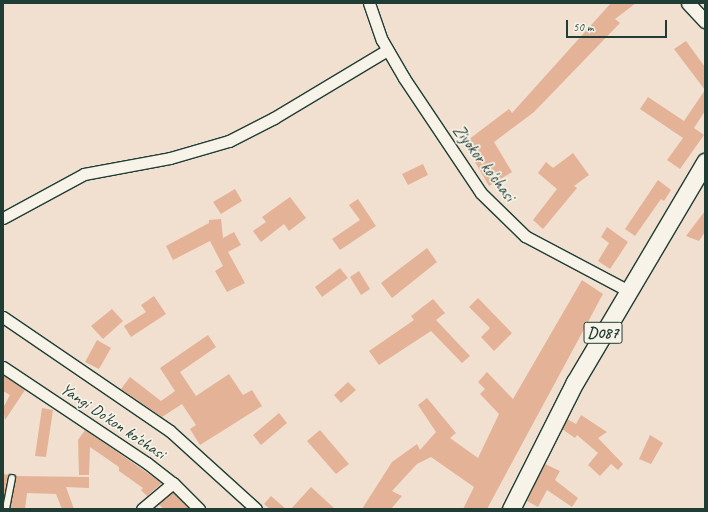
<!DOCTYPE html>
<style>
body{margin:0}
#map{position:relative;width:708px;height:512px;overflow:hidden;background:#f1e0cf;font-family:Caveat,sans-serif}
div>[style]{position:absolute}
.building>*{inset:0;background:#e4b296}
.roads{filter:drop-shadow(1px 0 #1f3d34) drop-shadow(-1px 0 #1f3d34) drop-shadow(0 1px #1f3d34) drop-shadow(0 -1px #1f3d34)}
.service>*{height:5.5px;margin:-2.75px;padding:0 2.75px;transform-origin:2.75px;border-radius:2.75px;background:#f7f3e8}
.minor>*{height:11px;margin:-5.5px;padding:0 5.5px;transform-origin:5.5px;border-radius:5.5px;background:#f7f3e8}
.tertiary>*{height:13px;margin:-6.5px;padding:0 6.5px;transform-origin:6.5px;border-radius:6.5px;background:#f7f3e8}
.primary>*{height:17px;margin:-8.5px;padding:0 8.5px;transform-origin:8.5px;border-radius:8.5px;background:#f7f3e8}
span{translate:-50% -50%;white-space:nowrap;text-align:center;line-height:1.15;-webkit-text-stroke:3.5px #f7f3e8;paint-order:stroke}
.shield-label span{padding:1px 3px;background:#f7f3e8;border:1px solid;border-radius:3px;-webkit-text-stroke-width:0}
.shield-label{font-size:16px;color:#1f3d34;font-weight:700}
.street-label{font-size:17px;color:#1f3d34}
.frame{position:absolute;inset:0;border:4px solid #1f3d34;pointer-events:none}
.scale{position:absolute;left:566px;top:20px;width:101px;height:18px;box-sizing:border-box;border:2px solid #1f3d34;border-top:0;padding-left:5px;font-size:12px;line-height:14px;white-space:nowrap;color:#1f3d34;-webkit-text-stroke:3px #f7f3e8;paint-order:stroke}
</style>
<div id="map">
<div class="building">
<div style="clip-path:polygon(611px 3px,636px 3px,615px 19px,620px 23px,534px 112px,494px 142px,512px 172px,489px 186px,475px 162px,477px 161px,464px 143px,509px 109px,512px 113px)"></div>
<div style="clip-path:polygon(686px 41px,705px 67px,705px 90px,674px 49px)"></div>
<div style="clip-path:polygon(705px 90px,705px 111px,694px 128px,704px 135px,680px 169px,667px 160px,683px 138px,640px 109px,648px 97px,684px 121px)"></div>
<div style="clip-path:polygon(573px 153px,589px 175px,574px 186px,577px 188px,543px 229px,533px 220px,557px 189px,538px 173px,546px 162px,553px 168px)"></div>
<div style="clip-path:polygon(423px 164px,428px 175px,408px 185px,402px 174px)"></div>
<div style="clip-path:polygon(658px 180px,671px 190px,664px 201px,661px 199px,635px 236px,625px 229px)"></div>
<div style="clip-path:polygon(235px 189px,242px 201px,221px 214px,213px 202px)"></div>
<div style="clip-path:polygon(290px 197px,306px 218px,289px 231px,284px 224px,261px 242px,253px 231px,266px 222px,262px 217px)"></div>
<div style="clip-path:polygon(358px 199px,376px 226px,340px 250px,332px 239px,360px 220px,349px 205px)"></div>
<div style="clip-path:polygon(705px 211px,705px 232px,699px 241px,686px 236px)"></div>
<div style="clip-path:polygon(221px 219px,223px 238px,234px 232px,241px 245px,228px 252px,245px 283px,227px 292px,215px 271px,223px 266px,210px 241px,173px 260px,166px 246px,209px 223px,209px 220px)"></div>
<div style="clip-path:polygon(607px 227px,628px 242px,610px 269px,598px 261px,609px 243px,601px 237px)"></div>
<div style="clip-path:polygon(427px 248px,437px 262px,392px 298px,381px 283px)"></div>
<div style="clip-path:polygon(340px 268px,348px 278px,322px 297px,315px 287px)"></div>
<div style="clip-path:polygon(359px 271px,370px 289px,361px 295px,350px 277px)"></div>
<div style="clip-path:polygon(582px 280px,603px 294px,487px 509px,463px 509px,474px 487px,431px 457px,417px 464px,392px 491px,402px 496px,391px 509px,362px 509px,392px 462px,417px 444px,420px 450px,436px 432px,418px 405px,427px 398px,456px 433px,450px 438px,478px 458px,499px 414px,480px 394px,485px 389px,478px 382px,487px 372px,513px 399px)"></div>
<div style="clip-path:polygon(154px 296px,166px 314px,131px 337px,124px 326px,146px 312px,141px 305px)"></div>
<div style="clip-path:polygon(478px 298px,512px 333px,494px 351px,481px 337px,490px 328px,469px 307px)"></div>
<div style="clip-path:polygon(433px 299px,445px 313px,436px 320px,470px 356px,462px 363px,431px 331px,379px 365px,369px 351px,414px 320px,411px 316px)"></div>
<div style="clip-path:polygon(112px 309px,123px 321px,103px 339px,91px 326px)"></div>
<div style="clip-path:polygon(208px 335px,216px 347px,180px 372px,196px 396px,229px 374px,243px 395px,252px 390px,262px 406px,200px 445px,190px 429px,196px 425px,182px 404px,162px 417px,121px 389px,130px 377px,161px 401px,175px 391px,160px 368px)"></div>
<div style="clip-path:polygon(97px 340px,111px 348px,99px 369px,85px 362px)"></div>
<div style="clip-path:polygon(3px 375px,25px 390px,5px 420px,3px 408px,10px 395px,3px 391px)"></div>
<div style="clip-path:polygon(348px 382px,356px 390px,341px 403px,334px 395px)"></div>
<div style="clip-path:polygon(42px 408px,53px 410px,46px 457px,35px 456px)"></div>
<div style="clip-path:polygon(279px 413px,287px 423px,261px 445px,253px 435px)"></div>
<div style="clip-path:polygon(581px 415px,607px 432px,598px 438px,623px 464px,618px 470px,611px 464px,600px 476px,588px 465px,598px 453px,577px 435px,575px 438px,562px 429px,567px 419px,576px 424px)"></div>
<div style="clip-path:polygon(85px 430px,120px 454px,162px 483px,147px 496px,141px 490px,143px 488px,119px 471px,119px 467px,90px 447px,89px 475px,79px 475px,78px 440px)"></div>
<div style="clip-path:polygon(320px 430px,349px 464px,336px 474px,307px 441px)"></div>
<div style="clip-path:polygon(650px 435px,663px 443px,651px 464px,639px 459px)"></div>
<div style="clip-path:polygon(545px 464px,560px 471px,555px 480px,578px 498px,572px 507px,547px 490px,538px 507px,527px 501px)"></div>
<div style="clip-path:polygon(3px 474px,10px 475px,3px 502px)"></div>
<div style="clip-path:polygon(15px 476px,89px 477px,89px 488px,66px 487px,74px 509px,62px 509px,56px 494px,27px 493px,25px 509px,10px 509px)"></div>
<div style="clip-path:polygon(311px 487px,335px 509px,291px 509px)"></div>
<div style="clip-path:polygon(173px 492px,189px 509px,164px 509px,158px 504px)"></div>
<div style="clip-path:polygon(271px 496px,286px 509px,270px 509px,264px 504px)"></div>
</div>
<div class="roads">
<div class="service">
<div style="left:6px;top:509px;width:31px;rotate:-79deg"></div>
</div>
<div class="minor">
<div style="left:369px;top:3px;width:39px;rotate:71deg"></div>
<div style="left:382px;top:40px;width:44px;rotate:59.9deg"></div>
<div style="left:404px;top:78px;width:138px;rotate:56.2deg"></div>
<div style="left:481px;top:193px;width:62px;rotate:44.3deg"></div>
<div style="left:525px;top:236px;width:115px;rotate:27.9deg"></div>
<div style="left:3px;top:218px;width:92px;rotate:-28.5deg"></div>
<div style="left:84px;top:174px;width:87px;rotate:-10.5deg"></div>
<div style="left:170px;top:158px;width:61px;rotate:-16.1deg"></div>
<div style="left:229px;top:141px;width:51px;rotate:-27.1deg"></div>
<div style="left:274px;top:118px;width:132px;rotate:-31deg"></div>
<div style="left:3px;top:317px;width:202px;rotate:34.3deg"></div>
<div style="left:170px;top:431px;width:116px;rotate:42.2deg"></div>
<div style="left:3px;top:367px;width:173px;rotate:33.7deg"></div>
<div style="left:147px;top:463px;width:33px;rotate:38deg"></div>
<div style="left:173px;top:483px;width:37px;rotate:45deg"></div>
<div style="left:142px;top:509px;width:40px;rotate:-40deg"></div>
</div>
<div class="tertiary">
<div style="left:688px;top:3px;width:25px;rotate:47deg"></div>
</div>
<div class="primary">
<div style="left:511px;top:509px;width:142px;rotate:-63.3deg"></div>
<div style="left:575px;top:382px;width:256px;rotate:-59.4deg"></div>
</div>
</div>
<div class="shield-label">
<span style="left:603px;top:333px">D087</span>
</div>
<div class="street-label">
<span style="left:484px;top:163px;rotate:53deg">Ziyokor ko'chasi</span>
<span style="left:113px;top:421px;rotate:34deg">Yangi Do'kon ko'chasi</span>
</div>
<div class="frame"></div>
<div class="scale">50 m</div>
</div>
